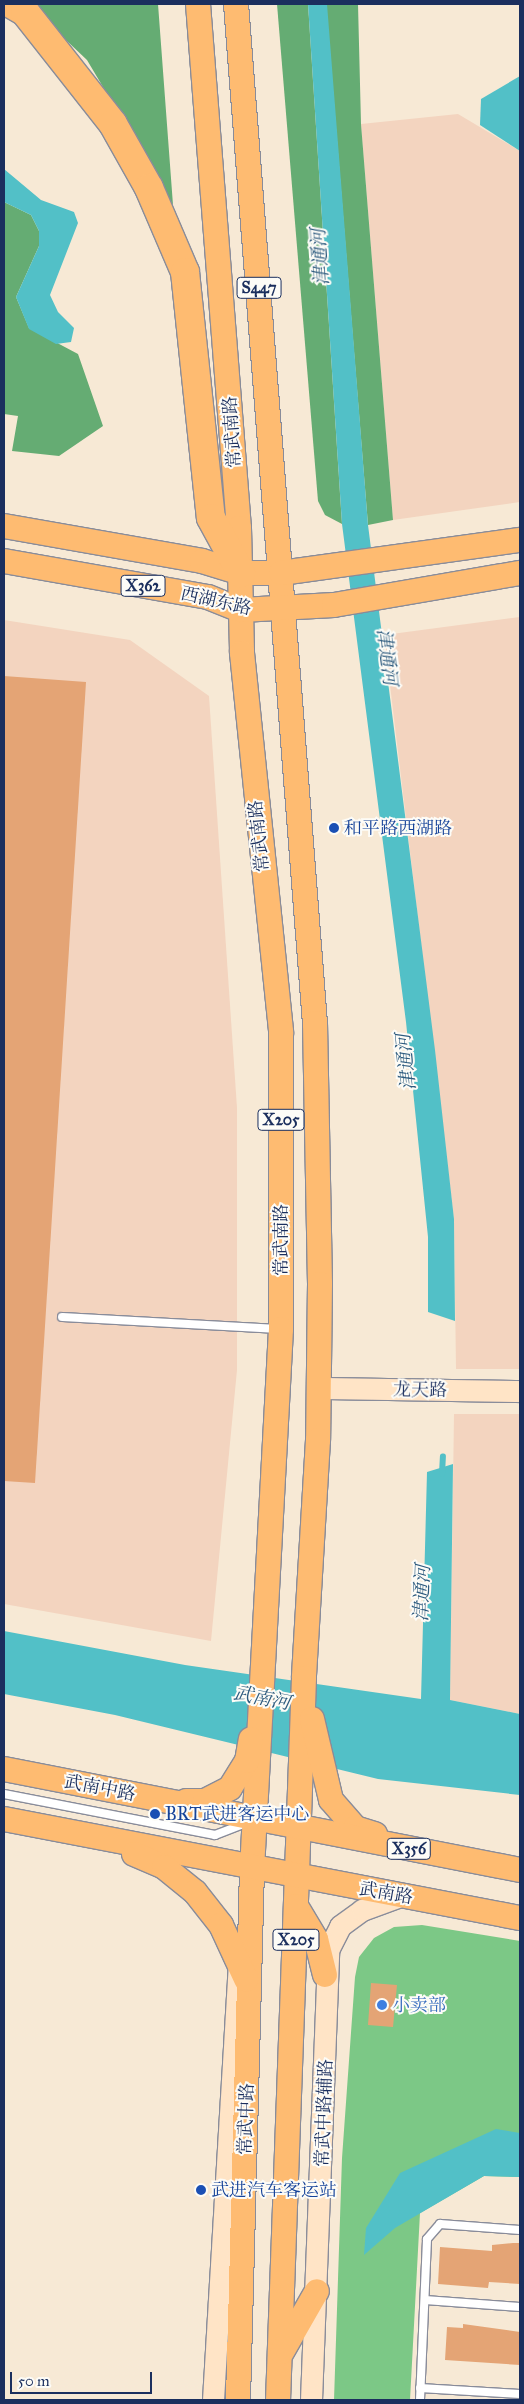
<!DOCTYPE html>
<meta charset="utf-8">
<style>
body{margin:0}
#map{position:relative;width:524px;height:2404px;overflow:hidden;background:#f7e9d5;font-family:"IM FELL Great Primer","Noto Serif SC",serif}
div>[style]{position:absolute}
.built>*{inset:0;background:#f3d4bf}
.green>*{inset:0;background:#7cc886}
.forest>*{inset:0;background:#65ac73}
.water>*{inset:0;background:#52c0c7}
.stream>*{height:5.5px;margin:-2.75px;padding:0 2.75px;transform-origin:2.75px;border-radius:2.75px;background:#52c0c7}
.building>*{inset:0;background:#e4a475}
.roads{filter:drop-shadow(1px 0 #898c9a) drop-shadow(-1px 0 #898c9a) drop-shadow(0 1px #898c9a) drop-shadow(0 -1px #898c9a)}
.lane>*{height:8px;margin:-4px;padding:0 4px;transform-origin:4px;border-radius:4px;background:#fff}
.secondary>*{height:21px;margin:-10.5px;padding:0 10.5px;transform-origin:10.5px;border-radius:10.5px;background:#ffe4c6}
.primary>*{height:24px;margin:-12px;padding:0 12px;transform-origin:12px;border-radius:12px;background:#febb71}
.highway>*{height:28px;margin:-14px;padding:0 14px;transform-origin:14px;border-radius:14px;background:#febb71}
.dots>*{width:14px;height:14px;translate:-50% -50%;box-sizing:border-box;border:2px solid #fdfcf7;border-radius:50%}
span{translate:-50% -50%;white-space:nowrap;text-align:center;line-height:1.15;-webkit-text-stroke:4px #fdfcf7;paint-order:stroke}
.shield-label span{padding:1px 4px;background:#fdfcf7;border:1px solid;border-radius:4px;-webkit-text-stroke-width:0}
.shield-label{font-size:16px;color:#1b2f5e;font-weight:700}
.street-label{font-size:18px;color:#1b2f5e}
.transit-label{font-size:18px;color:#164399}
.left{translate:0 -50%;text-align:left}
.shop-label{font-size:18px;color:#366cbe}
.water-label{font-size:19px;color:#2c5a7e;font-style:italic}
.frame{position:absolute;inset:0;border:5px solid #1b2f5e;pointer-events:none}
.scale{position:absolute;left:10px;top:2372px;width:142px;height:22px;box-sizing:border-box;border:2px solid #1b2f5e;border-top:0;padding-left:6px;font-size:15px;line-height:18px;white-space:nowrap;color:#1b2f5e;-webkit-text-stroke:4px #fdfcf7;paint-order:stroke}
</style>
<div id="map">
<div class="built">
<div style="clip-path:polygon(458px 114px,520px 151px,520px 502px,393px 520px,361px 124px)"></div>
<div style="clip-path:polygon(520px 617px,520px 1369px,456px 1369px,454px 1219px,384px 635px)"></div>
<div style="clip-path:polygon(4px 620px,130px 640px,209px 696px,237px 1108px,237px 1370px,211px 1641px,4px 1604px)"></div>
<div style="clip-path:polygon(454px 1414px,520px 1414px,520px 1714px,450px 1700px)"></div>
</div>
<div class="green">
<div style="clip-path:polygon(422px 1925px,520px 1941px,520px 2177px,484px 2176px,420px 2213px,410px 2400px,334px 2400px,342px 2158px,355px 1977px,359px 1957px,374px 1938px,394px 1927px)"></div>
</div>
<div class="forest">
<div style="clip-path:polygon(28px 4px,158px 4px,173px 205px,87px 60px)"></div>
<div style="clip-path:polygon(277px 4px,308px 4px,342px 524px,325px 515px,318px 501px)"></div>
<div style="clip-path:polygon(326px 4px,358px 4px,361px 124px,393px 520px,368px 525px)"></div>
<div style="clip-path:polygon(4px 202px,31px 215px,39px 231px,39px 246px,16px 297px,29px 328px,78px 354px,103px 426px,59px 456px,12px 451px,18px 416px,4px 414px)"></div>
</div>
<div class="water">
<div style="clip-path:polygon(308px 4px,327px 4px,368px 525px,435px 1050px,454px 1219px,455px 1321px,428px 1312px,428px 1237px,406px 1022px,342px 524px)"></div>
<div style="clip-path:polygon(520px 76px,520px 151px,480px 125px,481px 99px)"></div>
<div style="clip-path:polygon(4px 169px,41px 200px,74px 212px,78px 223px,50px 295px,58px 312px,74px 328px,71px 342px,56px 344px,29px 329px,16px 297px,39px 246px,39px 231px,31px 215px,4px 202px)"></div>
<div style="clip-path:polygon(453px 1464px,450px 1700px,520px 1714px,520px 1795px,378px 1779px,115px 1715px,4px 1694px,4px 1631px,185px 1665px,421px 1699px,427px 1472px)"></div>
<div style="clip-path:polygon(496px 2129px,520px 2133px,520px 2177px,484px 2176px,395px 2228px,364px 2255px,366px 2228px,400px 2173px)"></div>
</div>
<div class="stream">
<div style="left:442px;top:1474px;width:17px;rotate:-87deg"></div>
</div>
<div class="building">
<div style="clip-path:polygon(4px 676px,86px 682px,35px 1483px,4px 1481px)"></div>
<div style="clip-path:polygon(371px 1983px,397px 1985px,393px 2027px,368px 2025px)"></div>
<div style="clip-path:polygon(513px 2243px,520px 2243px,520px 2284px,489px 2282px,488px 2288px,438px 2284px,440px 2247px,492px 2251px,492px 2245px)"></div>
<div style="clip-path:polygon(463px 2324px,520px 2332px,520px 2365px,445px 2360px,447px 2327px,463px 2328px)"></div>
</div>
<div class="roads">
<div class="lane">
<div style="left:62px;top:1317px;width:217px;rotate:3.2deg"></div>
<div style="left:4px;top:1794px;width:215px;rotate:11deg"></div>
<div style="left:215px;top:1835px;width:31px;rotate:-21deg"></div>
<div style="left:425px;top:2300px;width:95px;rotate:4.2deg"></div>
<div style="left:420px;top:2388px;width:100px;rotate:3.4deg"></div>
<div style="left:420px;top:2400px;width:161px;rotate:-87.5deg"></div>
<div style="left:427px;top:2239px;width:20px;rotate:-49deg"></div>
<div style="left:440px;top:2224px;width:80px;rotate:4.3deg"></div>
</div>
<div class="secondary">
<div style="left:319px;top:1388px;width:201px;rotate:0.9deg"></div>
<div style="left:213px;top:2400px;width:443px;rotate:-86.6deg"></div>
<div style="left:311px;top:2400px;width:450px;rotate:-87.8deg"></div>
<div style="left:328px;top:1950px;width:27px;rotate:-63deg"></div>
<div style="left:340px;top:1926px;width:27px;rotate:-36deg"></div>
<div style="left:362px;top:1910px;width:40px;rotate:-20.2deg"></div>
</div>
<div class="primary">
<div style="left:198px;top:4px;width:526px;rotate:85.53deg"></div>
<div style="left:239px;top:528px;width:125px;rotate:88.6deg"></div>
<div style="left:242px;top:653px;width:381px;rotate:84.1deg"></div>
<div style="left:281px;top:1032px;width:297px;rotate:90deg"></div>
<div style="left:281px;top:1329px;width:541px;rotate:93.07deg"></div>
<div style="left:252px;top:1869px;width:531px;rotate:91.51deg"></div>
<div style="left:236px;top:4px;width:1022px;rotate:85.57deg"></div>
<div style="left:315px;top:1023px;width:261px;rotate:88.9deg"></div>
<div style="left:320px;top:1284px;width:156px;rotate:90.7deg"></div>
<div style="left:318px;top:1440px;width:238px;rotate:93.4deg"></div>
<div style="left:304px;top:1678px;width:722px;rotate:92.06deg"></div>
<div style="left:4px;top:526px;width:201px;rotate:10deg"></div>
<div style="left:202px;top:561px;width:41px;rotate:17.1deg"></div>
<div style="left:241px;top:573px;width:40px"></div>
<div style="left:281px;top:573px;width:241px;rotate:-7.9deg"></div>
<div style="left:4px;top:561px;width:207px;rotate:10deg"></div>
<div style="left:208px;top:597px;width:35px;rotate:22deg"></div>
<div style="left:241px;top:610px;width:93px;rotate:-3.1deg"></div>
<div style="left:334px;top:605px;width:189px;rotate:-9.8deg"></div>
<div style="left:312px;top:1719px;width:83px;rotate:76.8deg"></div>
<div style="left:331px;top:1800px;width:37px;rotate:49deg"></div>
<div style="left:355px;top:1828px;width:21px;rotate:17deg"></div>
<div style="left:4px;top:1769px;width:526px;rotate:11.07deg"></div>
<div style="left:186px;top:1801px;width:19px"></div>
<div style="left:205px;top:1801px;width:28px;rotate:-27deg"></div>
<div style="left:230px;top:1788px;width:32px;rotate:-58deg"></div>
<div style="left:247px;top:1761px;width:22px;rotate:-80deg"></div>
<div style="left:4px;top:1819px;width:525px;rotate:10.86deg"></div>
<div style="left:134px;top:1854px;width:33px;rotate:23deg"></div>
<div style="left:164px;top:1867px;width:40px;rotate:39deg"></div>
<div style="left:195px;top:1892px;width:42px;rotate:51.8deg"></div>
<div style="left:221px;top:1925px;width:60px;rotate:65.2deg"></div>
<div style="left:296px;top:1906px;width:39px;rotate:59deg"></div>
<div style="left:316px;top:1939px;width:37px;rotate:76deg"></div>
<div style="left:282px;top:2352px;width:70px;rotate:-60.2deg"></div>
</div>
<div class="highway">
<div style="left:11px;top:4px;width:16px;rotate:30deg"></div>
<div style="left:25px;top:12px;width:142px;rotate:51.8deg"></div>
<div style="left:113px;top:124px;width:73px;rotate:60.6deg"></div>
<div style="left:149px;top:188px;width:91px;rotate:66.8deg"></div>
<div style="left:185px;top:272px;width:247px;rotate:84deg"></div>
<div style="left:211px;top:518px;width:63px;rotate:61.4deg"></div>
</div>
</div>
<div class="dots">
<div style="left:334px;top:828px;background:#1a4fb4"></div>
<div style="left:155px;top:1814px;background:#1a4fb4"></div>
<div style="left:382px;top:2005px;background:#3f7fe0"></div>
<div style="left:201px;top:2190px;background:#1a4fb4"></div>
</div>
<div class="shield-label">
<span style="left:259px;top:288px">S447</span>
<span style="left:143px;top:586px">X362</span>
<span style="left:281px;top:1120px">X205</span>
<span style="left:409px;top:1849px">X356</span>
<span style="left:296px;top:1940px">X205</span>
</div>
<div class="street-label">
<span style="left:232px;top:432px;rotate:-94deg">常武南路</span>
<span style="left:216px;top:601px;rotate:13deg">西湖东路</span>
<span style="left:259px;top:836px;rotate:-96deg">常武南路</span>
<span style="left:281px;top:1240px;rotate:-90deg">常武南路</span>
<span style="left:420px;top:1390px;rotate:1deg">龙天路</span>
<span style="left:100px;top:1788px;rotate:11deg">武南中路</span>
<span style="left:386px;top:1893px;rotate:10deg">武南路</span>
<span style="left:324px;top:2113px;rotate:-88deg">常武中路辅路</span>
<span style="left:246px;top:2119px;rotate:-88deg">常武中路</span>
</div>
<div class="transit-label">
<span class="left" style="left:344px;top:828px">和平路西湖路</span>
<span class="left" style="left:165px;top:1814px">BRT武进客运中心</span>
<span class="left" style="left:211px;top:2190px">武进汽车客运站</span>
</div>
<div class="shop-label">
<span class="left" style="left:392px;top:2005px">小卖部</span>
</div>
<div class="water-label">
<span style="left:320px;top:257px;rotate:-94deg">津通河</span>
<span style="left:387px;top:657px;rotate:83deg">津通河</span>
<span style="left:406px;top:1062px;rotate:-96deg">津通河</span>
<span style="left:422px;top:1593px;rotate:-88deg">津通河</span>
<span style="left:262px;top:1698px;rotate:11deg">武南河</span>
</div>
<div class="frame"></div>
<div class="scale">50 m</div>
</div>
